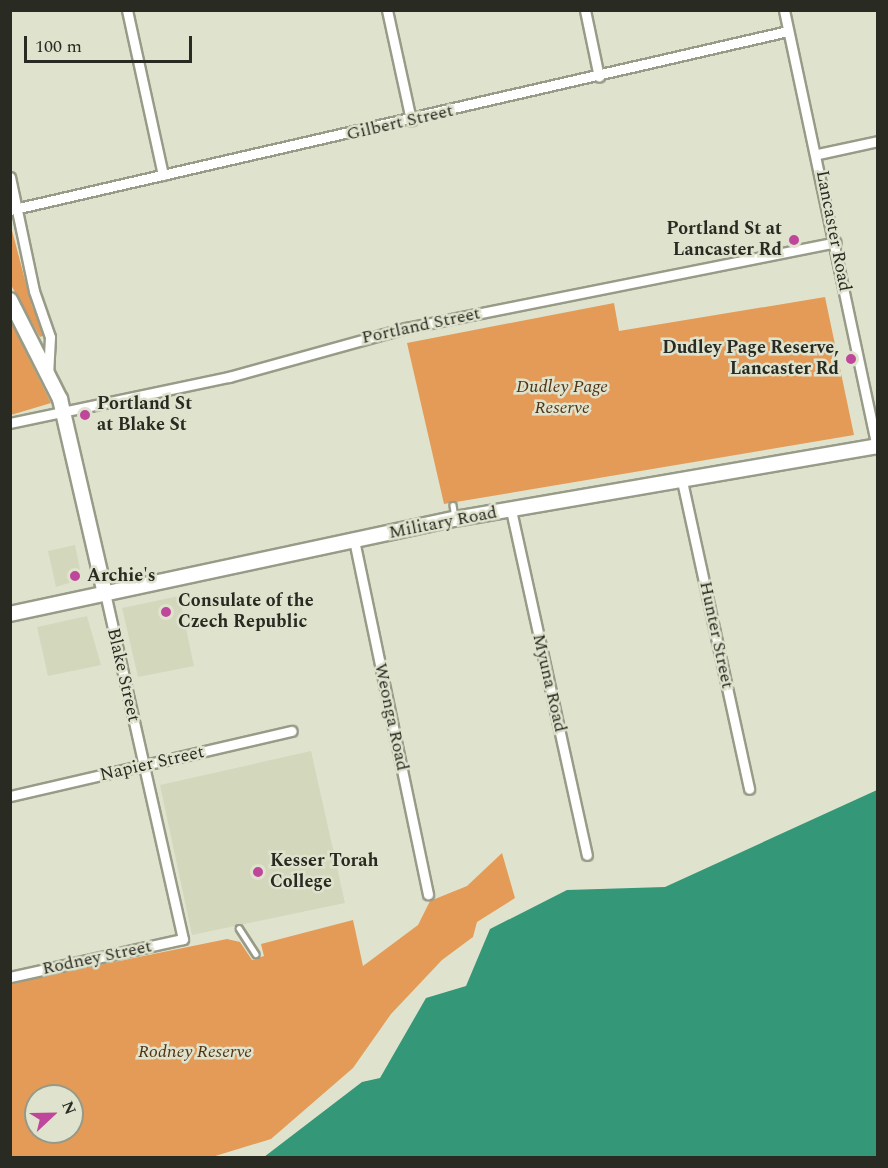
<!DOCTYPE html>
<style>
body{margin:0}
#map{position:relative;width:888px;height:1168px;overflow:hidden;background:#dfe3cd;font-family:Spectral,serif}
div>[style]{position:absolute}
.built>*{inset:0;background:#d3d7bb}
.green>*{inset:0;background:#e49b57}
.water>*{inset:0;background:#339778}
.roads{filter:drop-shadow(2px 0 #979b87) drop-shadow(-2px 0 #979b87) drop-shadow(0 2px #979b87) drop-shadow(0 -2px #979b87)}
.lane>*{height:4.5px;margin:-2.25px;padding:0 2.25px;transform-origin:2.25px;border-radius:2.25px;background:#fff}
.street>*{height:9px;margin:-4.5px;padding:0 4.5px;transform-origin:4.5px;border-radius:4.5px;background:#fff}
.secondary>*{height:14px;margin:-7px;padding:0 7px;transform-origin:7px;border-radius:7px;background:#fff}
.dots>*{width:16px;height:16px;translate:-50% -50%;box-sizing:border-box;border:3px solid #dfe3cd;border-radius:50%}
span{translate:-50% -50%;white-space:nowrap;text-align:center;line-height:1.15;-webkit-text-stroke:5px #dfe3cd;paint-order:stroke}
.street-label{font-size:18px;color:#292b23}
.poi-label{font-size:18px;color:#292b23;font-weight:700}
.right{translate:-100% -50%;text-align:right}
.left{translate:0 -50%;text-align:left}
.park-label{font-size:18px;color:#523213;font-style:italic}
.frame{position:absolute;inset:0;border:12px solid #292b23;pointer-events:none}
.north{position:absolute;left:24px;top:1084px;width:60px;height:60px;box-sizing:border-box;background:#dfe3cd;border:2px solid #969989;border-radius:50%;rotate:68deg;font-size:16px;font-weight:700;line-height:24px;text-align:center;color:#292b23}
.north::after{content:'';display:block;margin:auto;width:21px;height:27px;background:#bf479b;clip-path:polygon(50% 0,100% 100%,50% 72%,0 100%)}
.scale{position:absolute;left:24px;top:36px;width:168px;height:27px;box-sizing:border-box;border:3px solid #292b23;border-top:0;padding-left:8px;font-size:18px;line-height:21px;white-space:nowrap;color:#292b23;-webkit-text-stroke:4px #dfe3cd;paint-order:stroke}
</style>
<div id="map">
<div class="built">
<div style="clip-path:polygon(75px 545px,82px 579px,56px 587px,48px 551px)"></div>
<div style="clip-path:polygon(179px 596px,194px 666px,138px 677px,122px 608px)"></div>
<div style="clip-path:polygon(87px 616px,101px 665px,48px 676px,37px 627px)"></div>
<div style="clip-path:polygon(311px 751px,345px 903px,192px 935px,160px 785px)"></div>
</div>
<div class="green">
<div style="clip-path:polygon(10px 223px,32px 306px,45px 335px,40px 337px,11px 285px)"></div>
<div style="clip-path:polygon(825px 297px,854px 435px,444px 504px,407px 343px,614px 303px,619px 331px)"></div>
<div style="clip-path:polygon(10px 320px,51px 403px,11px 415px,10px 415px)"></div>
<div style="clip-path:polygon(evenodd,502px 853px,515px 898px,477px 922px,473px 937px,442px 960px,391px 1014px,353px 1068px,271px 1139px,212px 1157px,11px 1157px,11px 983px,227px 939px,240px 942px,252px 960px,264px 956px,261px 944px,353px 920px,363px 966px,418px 925px,430px 901px,467px 886px,502px 853px,36px 1096px,72px 1096px,72px 1132px,36px 1132px,36px 1096px)"></div>
</div>
<div class="water">
<div style="clip-path:polygon(877px 790px,877px 1157px,264px 1157px,362px 1082px,380px 1078px,426px 998px,466px 986px,490px 929px,567px 890px,665px 887px)"></div>
</div>
<div class="roads">
<div class="lane">
<div style="left:453px;top:505px;width:12px;rotate:81deg"></div>
<div style="left:239px;top:928px;width:31px;rotate:57deg"></div>
</div>
<div class="street">
<div style="left:127px;top:10px;width:169px;rotate:77.7deg"></div>
<div style="left:387px;top:10px;width:113px;rotate:77.7deg"></div>
<div style="left:585px;top:10px;width:68px;rotate:78.2deg"></div>
<div style="left:784px;top:10px;width:449px;rotate:78deg"></div>
<div style="left:818px;top:154px;width:61px;rotate:-12.2deg"></div>
<div style="left:10px;top:177px;width:116px;rotate:78.1deg"></div>
<div style="left:34px;top:291px;width:49px;rotate:70.8deg"></div>
<div style="left:50px;top:337px;width:37px;rotate:93deg"></div>
<div style="left:10px;top:210px;width:798px;rotate:-12.96deg"></div>
<div style="left:10px;top:423px;width:224px;rotate:-11.9deg"></div>
<div style="left:229px;top:377px;width:184px;rotate:-15.5deg"></div>
<div style="left:406px;top:328px;width:438px;rotate:-11.3deg"></div>
<div style="left:682px;top:481px;width:315px;rotate:77.7deg"></div>
<div style="left:511px;top:510px;width:353px;rotate:77.6deg"></div>
<div style="left:354px;top:540px;width:362px;rotate:78.2deg"></div>
<div style="left:10px;top:796px;width:289px;rotate:-13deg"></div>
<div style="left:10px;top:977px;width:177px;rotate:-12.4deg"></div>
<div style="left:183px;top:939px;width:354px;rotate:-102.7deg"></div>
</div>
<div class="secondary">
<div style="left:10px;top:300px;width:111px;rotate:63.2deg"></div>
<div style="left:60px;top:399px;width:200px;rotate:77deg"></div>
<div style="left:10px;top:614px;width:455px;rotate:-12.1deg"></div>
<div style="left:455px;top:519px;width:429px;rotate:-9.8deg"></div>
</div>
</div>
<div class="dots">
<div style="left:794px;top:240px;background:#bf479b"></div>
<div style="left:851px;top:359px;background:#bf479b"></div>
<div style="left:85px;top:415px;background:#bf479b"></div>
<div style="left:75px;top:576px;background:#bf479b"></div>
<div style="left:166px;top:612px;background:#bf479b"></div>
<div style="left:258px;top:872px;background:#bf479b"></div>
</div>
<div class="street-label">
<span style="left:400px;top:123px;rotate:-13deg">Gilbert Street</span>
<span style="left:833px;top:231px;rotate:79deg">Lancaster Road</span>
<span style="left:421px;top:326px;rotate:-12deg">Portland Street</span>
<span style="left:443px;top:523px;rotate:-11deg">Military Road</span>
<span style="left:716px;top:635px;rotate:78deg">Hunter Street</span>
<span style="left:123px;top:675px;rotate:77deg">Blake Street</span>
<span style="left:549px;top:683px;rotate:77deg">Myuna Road</span>
<span style="left:391px;top:717px;rotate:78deg">Weonga Road</span>
<span style="left:152px;top:764px;rotate:-13deg">Napier Street</span>
<span style="left:97px;top:958px;rotate:-12deg">Rodney Street</span>
</div>
<div class="poi-label">
<span class="right" style="left:782px;top:240px">Portland St at<br>Lancaster Rd</span>
<span class="right" style="left:839px;top:359px">Dudley Page Reserve,<br>Lancaster Rd</span>
<span class="left" style="left:97px;top:415px">Portland St<br>at Blake St</span>
<span class="left" style="left:87px;top:576px">Archie's</span>
<span class="left" style="left:178px;top:612px">Consulate of the<br>Czech Republic</span>
<span class="left" style="left:270px;top:872px">Kesser Torah<br>College</span>
</div>
<div class="park-label">
<span style="left:562px;top:398px">Dudley Page<br>Reserve</span>
<span style="left:195px;top:1052px">Rodney Reserve</span>
</div>
<div class="frame"></div>
<div class="north">N</div>
<div class="scale">100 m</div>
</div>
